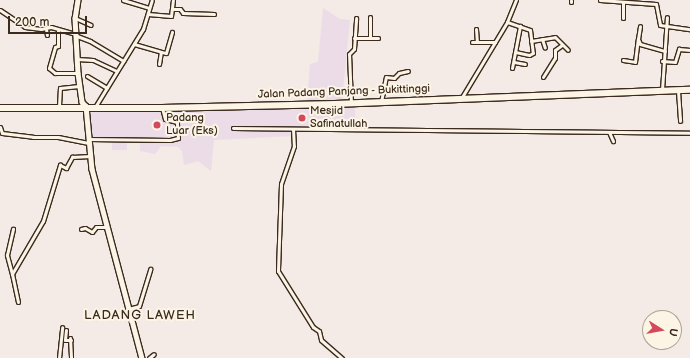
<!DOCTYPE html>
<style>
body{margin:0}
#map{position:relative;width:690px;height:358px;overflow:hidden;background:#f4eae6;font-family:"Balsamiq Sans",sans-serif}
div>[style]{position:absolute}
.built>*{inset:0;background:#ebdce8}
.roads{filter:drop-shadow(1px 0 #3b2a1e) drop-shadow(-1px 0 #3b2a1e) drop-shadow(0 1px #3b2a1e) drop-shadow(0 -1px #3b2a1e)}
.street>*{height:3px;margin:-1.5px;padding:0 1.5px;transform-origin:1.5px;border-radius:1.5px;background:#fcf5e5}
.secondary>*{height:4.5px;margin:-2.25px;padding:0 2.25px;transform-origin:2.25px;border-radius:2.25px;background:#fcf5e5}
.highway>*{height:5.5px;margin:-2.75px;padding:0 2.75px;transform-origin:2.75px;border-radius:2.75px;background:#fcf5e5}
.dots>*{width:11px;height:11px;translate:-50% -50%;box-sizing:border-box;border:2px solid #fcf5e5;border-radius:50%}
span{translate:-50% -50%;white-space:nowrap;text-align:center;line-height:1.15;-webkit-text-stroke:4px #fcf5e5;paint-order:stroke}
.street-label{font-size:11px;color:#3b2a1e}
.poi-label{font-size:11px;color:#3b2a1e}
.left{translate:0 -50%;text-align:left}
.quarter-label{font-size:13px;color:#3b2a1e;letter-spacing:1px}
.north{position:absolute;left:642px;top:310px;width:40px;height:40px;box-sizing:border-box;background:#fcf5e5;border:1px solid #afa495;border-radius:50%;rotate:101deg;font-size:11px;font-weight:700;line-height:16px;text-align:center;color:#3b2a1e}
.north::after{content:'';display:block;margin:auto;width:14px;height:18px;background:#d1495b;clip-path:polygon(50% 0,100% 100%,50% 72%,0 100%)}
.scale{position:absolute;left:8px;top:16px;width:79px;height:18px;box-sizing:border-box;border:2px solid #3b2a1e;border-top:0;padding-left:5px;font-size:12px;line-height:14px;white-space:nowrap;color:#3b2a1e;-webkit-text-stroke:3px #fcf5e5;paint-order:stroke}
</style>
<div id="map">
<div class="built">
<div style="clip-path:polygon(323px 8px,340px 19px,350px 20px,342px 101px,307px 103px,310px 64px,318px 62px)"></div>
<div style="clip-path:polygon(355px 107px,356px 129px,294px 130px,294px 136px,214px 140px,211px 171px,198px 161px,184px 165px,182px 151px,178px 147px,161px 146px,155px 154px,140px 151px,140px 140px,127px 140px,127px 150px,112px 150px,112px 140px,91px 138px,88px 117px,93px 111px)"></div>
</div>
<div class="roads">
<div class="street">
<div style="left:123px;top:0;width:27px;rotate:17deg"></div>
<div style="left:600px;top:0;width:56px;rotate:4.1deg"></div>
<div style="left:656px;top:4px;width:21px;rotate:79deg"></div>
<div style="left:660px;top:25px;width:30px;rotate:8deg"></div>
<div style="left:571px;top:2px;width:2px;rotate:-90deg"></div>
<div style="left:173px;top:9px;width:7px"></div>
<div style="left:180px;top:9px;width:5px;rotate:53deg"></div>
<div style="left:183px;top:13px;width:31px;rotate:2deg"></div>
<div style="left:0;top:10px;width:30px;rotate:34deg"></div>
<div style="left:25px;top:27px;width:16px;rotate:7deg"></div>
<div style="left:41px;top:29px;width:10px;rotate:-11deg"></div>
<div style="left:51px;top:27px;width:26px;rotate:16deg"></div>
<div style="left:148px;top:14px;width:23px;rotate:5deg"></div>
<div style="left:171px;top:16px;width:16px;rotate:-83deg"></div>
<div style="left:370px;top:17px;width:21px;rotate:90deg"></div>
<div style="left:75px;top:18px;width:17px;rotate:24deg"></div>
<div style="left:623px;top:18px;width:16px;rotate:-90deg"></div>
<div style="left:507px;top:22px;width:24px;rotate:19deg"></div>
<div style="left:530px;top:30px;width:23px;rotate:83deg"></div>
<div style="left:533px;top:53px;width:4px;rotate:153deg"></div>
<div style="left:529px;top:55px;width:14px;rotate:-168deg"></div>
<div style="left:46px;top:29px;width:6px;rotate:81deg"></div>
<div style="left:476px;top:29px;width:13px;rotate:86deg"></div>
<div style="left:58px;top:30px;width:16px;rotate:90deg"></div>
<div style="left:58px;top:46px;width:3px;rotate:162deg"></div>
<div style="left:55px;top:47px;width:22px;rotate:106deg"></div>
<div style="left:49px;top:68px;width:8px;rotate:40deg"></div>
<div style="left:55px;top:73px;width:23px"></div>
<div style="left:77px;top:36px;width:14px;rotate:21deg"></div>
<div style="left:90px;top:41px;width:39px;rotate:31deg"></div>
<div style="left:354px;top:38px;width:24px"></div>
<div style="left:542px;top:39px;width:9px;rotate:72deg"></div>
<div style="left:638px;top:39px;width:13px;rotate:-81deg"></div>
<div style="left:531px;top:41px;width:24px;rotate:-9deg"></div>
<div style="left:555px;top:37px;width:18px;rotate:45deg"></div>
<div style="left:472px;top:42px;width:23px"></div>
<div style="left:134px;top:44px;width:33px;rotate:16deg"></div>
<div style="left:166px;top:53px;width:22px;rotate:-74deg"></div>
<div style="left:77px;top:59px;width:16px;rotate:4deg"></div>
<div style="left:93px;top:60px;width:26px;rotate:25deg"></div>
<div style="left:623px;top:60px;width:12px;rotate:9deg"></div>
<div style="left:635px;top:62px;width:23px;rotate:-83deg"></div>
<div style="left:638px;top:39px;width:5px;rotate:68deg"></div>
<div style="left:640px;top:44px;width:26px;rotate:16deg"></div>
<div style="left:662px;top:61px;width:13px;rotate:4deg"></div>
<div style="left:675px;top:62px;width:14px;rotate:-73deg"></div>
<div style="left:679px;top:49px;width:11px;rotate:5deg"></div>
<div style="left:514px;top:62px;width:11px;rotate:10deg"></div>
<div style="left:159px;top:64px;width:12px;rotate:-81deg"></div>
<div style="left:512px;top:68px;width:43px;rotate:-79.2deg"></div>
<div style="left:87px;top:76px;width:23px;rotate:31deg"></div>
<div style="left:543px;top:77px;width:22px;rotate:-58deg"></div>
<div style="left:555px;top:58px;width:8px;rotate:-90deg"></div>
<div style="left:555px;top:50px;width:9px;rotate:-36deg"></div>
<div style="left:662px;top:90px;width:73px;rotate:-86.1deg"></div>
<div style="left:678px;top:91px;width:30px;rotate:86deg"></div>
<div style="left:462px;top:97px;width:87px;rotate:-59deg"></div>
<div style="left:507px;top:22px;width:24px;rotate:-68deg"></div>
<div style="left:381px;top:102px;width:25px;rotate:-79deg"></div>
<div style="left:386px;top:77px;width:8px;rotate:7deg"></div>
<div style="left:394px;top:78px;width:7px;rotate:-45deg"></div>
<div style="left:399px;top:73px;width:9px;rotate:-13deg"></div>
<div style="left:351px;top:103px;width:49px;rotate:-92.3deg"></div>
<div style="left:349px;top:54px;width:7px;rotate:-45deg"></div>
<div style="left:354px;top:49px;width:31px;rotate:-86deg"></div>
<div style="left:59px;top:106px;width:18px;rotate:-87deg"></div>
<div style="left:60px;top:88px;width:19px;rotate:-6deg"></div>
<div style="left:95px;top:107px;width:92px;rotate:-58.4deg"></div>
<div style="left:143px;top:29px;width:30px;rotate:-73deg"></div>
<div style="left:0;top:127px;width:6px;rotate:72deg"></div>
<div style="left:2px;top:133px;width:31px;rotate:7deg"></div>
<div style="left:33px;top:137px;width:25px"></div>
<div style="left:58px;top:137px;width:31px;rotate:11deg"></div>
<div style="left:233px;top:128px;width:457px;rotate:0.6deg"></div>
<div style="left:293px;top:129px;width:17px;rotate:87deg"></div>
<div style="left:294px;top:146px;width:40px;rotate:108.9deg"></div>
<div style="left:281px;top:184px;width:87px;rotate:92deg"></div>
<div style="left:278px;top:271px;width:66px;rotate:58deg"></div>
<div style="left:313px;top:327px;width:7px;rotate:34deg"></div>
<div style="left:319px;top:331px;width:9px;rotate:77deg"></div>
<div style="left:321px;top:340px;width:28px;rotate:41deg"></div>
<div style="left:609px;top:132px;width:10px;rotate:66deg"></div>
<div style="left:88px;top:139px;width:82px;rotate:0.7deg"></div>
<div style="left:170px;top:140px;width:8px;rotate:-14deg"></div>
<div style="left:178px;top:138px;width:16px;rotate:-94deg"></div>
<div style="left:177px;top:122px;width:12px;rotate:-166deg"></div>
<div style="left:165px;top:119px;width:11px;rotate:-105deg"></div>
<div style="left:81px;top:229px;width:4px;rotate:-14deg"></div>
<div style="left:85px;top:228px;width:8px;rotate:30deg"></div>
<div style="left:92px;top:232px;width:6px;rotate:-51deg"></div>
<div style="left:96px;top:227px;width:10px"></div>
<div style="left:12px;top:274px;width:20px;rotate:-105deg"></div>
<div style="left:7px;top:255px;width:27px;rotate:-77deg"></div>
<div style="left:18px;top:302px;width:29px;rotate:-102deg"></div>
<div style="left:12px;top:274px;width:61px;rotate:-59.7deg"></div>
<div style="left:43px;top:221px;width:59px;rotate:-73.1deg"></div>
<div style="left:60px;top:165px;width:7px;rotate:27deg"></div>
<div style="left:66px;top:168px;width:13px;rotate:-61deg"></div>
<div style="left:72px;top:157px;width:18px;rotate:-3deg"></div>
<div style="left:128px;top:309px;width:11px;rotate:-15deg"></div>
<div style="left:139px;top:306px;width:39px;rotate:-73deg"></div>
<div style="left:66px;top:330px;width:10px;rotate:96deg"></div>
<div style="left:65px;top:340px;width:6px"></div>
<div style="left:70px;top:338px;width:20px;rotate:87deg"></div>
<div style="left:59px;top:358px;width:31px;rotate:-84deg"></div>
<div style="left:149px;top:358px;width:6px;rotate:-39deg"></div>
</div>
<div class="secondary">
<div style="left:78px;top:0;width:18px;rotate:99deg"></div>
<div style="left:75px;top:18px;width:55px;rotate:86.9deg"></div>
<div style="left:78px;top:73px;width:29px;rotate:82deg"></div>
<div style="left:82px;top:102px;width:6px;rotate:45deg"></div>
<div style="left:86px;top:106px;width:63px;rotate:84.6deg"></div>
<div style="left:92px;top:169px;width:196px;rotate:75.2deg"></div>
</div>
<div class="highway">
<div style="left:0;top:108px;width:162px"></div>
<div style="left:162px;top:108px;width:173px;rotate:-1.3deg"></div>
<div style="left:335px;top:104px;width:355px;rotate:-2.3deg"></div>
</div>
</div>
<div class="dots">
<div style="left:302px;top:118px;background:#d1495b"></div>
<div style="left:157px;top:125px;background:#d1495b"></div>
</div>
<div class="street-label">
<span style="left:344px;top:92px;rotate:-2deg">Jalan Padang Panjang - Bukittinggi</span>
</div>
<div class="poi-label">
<span class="left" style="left:310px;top:118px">Mesjid<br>Safinatullah</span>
<span class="left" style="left:166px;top:125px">Padang<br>Luar (Eks)</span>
</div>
<div class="quarter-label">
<span style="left:140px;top:315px">LADANG LAWEH</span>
</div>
<div class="north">U</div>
<div class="scale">200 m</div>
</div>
